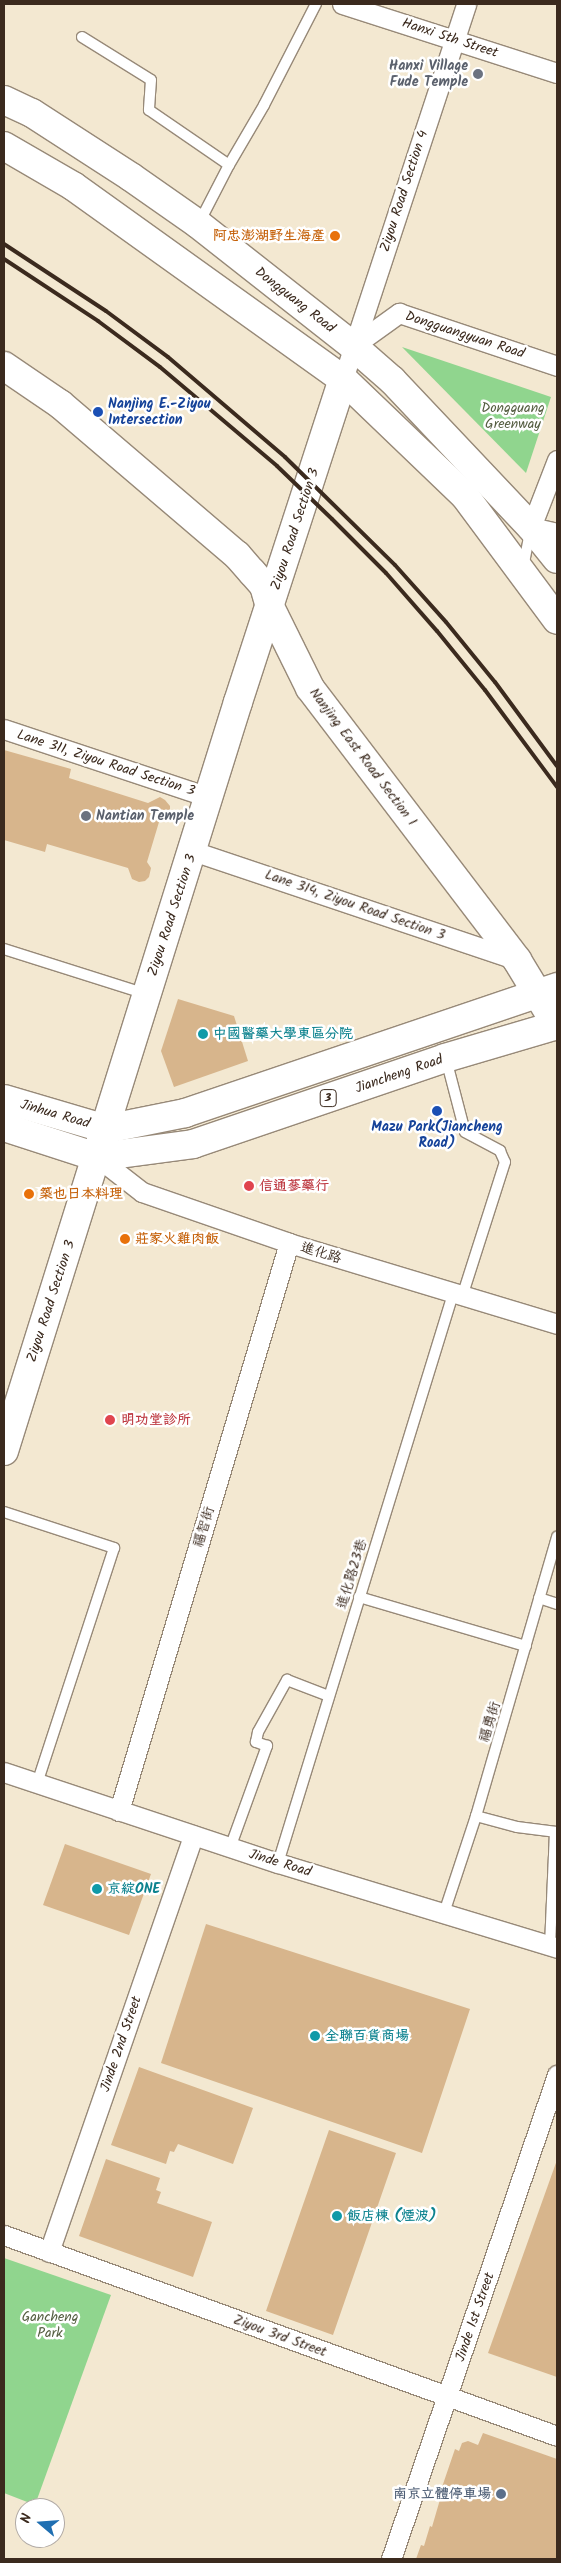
<!DOCTYPE html>
<meta charset="utf-8">
<style>
body{margin:0}
#map{position:relative;width:561px;height:2563px;overflow:hidden;background:#f3e8d1;font-family:Kalam,"LXGW WenKai TC",sans-serif}
div>[style]{position:absolute}
.green>*{inset:0;background:#90d58e}
.building>*{inset:0;background:#d7b58c}
.roads{filter:drop-shadow(1px 0 #978978) drop-shadow(-1px 0 #978978) drop-shadow(0 1px #978978) drop-shadow(0 -1px #978978)}
.lane>*{height:10px;margin:-5px;padding:0 5px;transform-origin:5px;border-radius:5px;background:#fff}
.street>*{height:19px;margin:-9.5px;padding:0 9.5px;transform-origin:9.5px;border-radius:9.5px;background:#fff}
.secondary>*{height:28px;margin:-14px;padding:0 14px;transform-origin:14px;border-radius:14px;background:#fff}
.primary>*{height:28px;margin:-14px;padding:0 14px;transform-origin:14px;border-radius:14px;background:#fff}
.rail>*{height:4px;margin:-2px;padding:0 2px;transform-origin:2px;border-radius:2px;background:#3b2a1e}
.dots>*{width:14px;height:14px;translate:-50% -50%;box-sizing:border-box;border:2px solid #fff;border-radius:50%}
span{translate:-50% -50%;white-space:nowrap;text-align:center;line-height:1.15;-webkit-text-stroke:5px #fff;paint-order:stroke}
.shield-label span{padding:1px 4px;background:#fff;border:1px solid;border-radius:4px;-webkit-text-stroke-width:0}
.shield-label{font-size:12px;color:#3b2a1e;font-weight:700}
.street-label{font-size:14px;color:#3b2a1e}
.worship-label{font-size:14px;color:#5b616d;font-weight:700}
.right{translate:-100% -50%;text-align:right}
.left{translate:0 -50%;text-align:left}
.food-label{font-size:14px;color:#c56008;font-weight:700}
.transit-label{font-size:14px;color:#164399;font-weight:700}
.park-label{font-size:14px;color:#545d40}
.culture-label{font-size:14px;color:#0d838f;font-weight:700}
.health-label{font-size:14px;color:#be3a42;font-weight:700}
.service-label{font-size:14px;color:#4e5e75;font-weight:700}
.frame{position:absolute;inset:0;border:5px solid #3b2a1e;pointer-events:none}
.north{position:absolute;left:15px;top:2498px;width:50px;height:50px;box-sizing:border-box;background:#fff;border:1px solid #b1aaa5;border-radius:50%;rotate:288deg;font-size:14px;font-weight:700;line-height:20px;text-align:center;color:#3b2a1e}
.north::after{content:'';display:block;margin:auto;width:18px;height:22px;background:#1f6fb2;clip-path:polygon(50% 0,100% 100%,50% 72%,0 100%)}
</style>
<div id="map">
<div class="green">
<div style="clip-path:polygon(402px 347px,551px 397px,526px 473px)"></div>
<div style="clip-path:polygon(4px 2258px,111px 2295px,35px 2505px,4px 2493px)"></div>
</div>
<div class="building">
<div style="clip-path:polygon(4px 750px,71px 769px,69px 778px,148px 803px,160px 797px,165px 800px,170px 806px,170px 813px,166px 819px,159px 822px,147px 862px,151px 868px,149px 877px,145px 881px,139px 882px,132px 879px,128px 868px,47px 844px,45px 852px,4px 840px)"></div>
<div style="clip-path:polygon(178px 999px,234px 1016px,248px 1061px,174px 1087px,161px 1051px)"></div>
<div style="clip-path:polygon(65px 1844px,151px 1874px,129px 1935px,43px 1905px)"></div>
<div style="clip-path:polygon(206px 1924px,470px 2009px,422px 2153px,161px 2063px)"></div>
<div style="clip-path:polygon(139px 2067px,253px 2108px,233px 2164px,178px 2144px,174px 2152px,170px 2151px,166px 2164px,111px 2145px)"></div>
<div style="clip-path:polygon(329px 2130px,396px 2153px,333px 2335px,266px 2311px)"></div>
<div style="clip-path:polygon(106px 2159px,160px 2178px,156px 2190px,161px 2192px,157px 2203px,212px 2222px,193px 2277px,79px 2236px)"></div>
<div style="clip-path:polygon(557px 2160px,557px 2377px,488px 2353px)"></div>
<div style="clip-path:polygon(483px 2433px,557px 2459px,557px 2559px,416px 2559px,421px 2545px,424px 2546px,430px 2526px,432px 2527px,441px 2496px,443px 2497px,445px 2491px,441px 2490px,455px 2449px,459px 2451px,462px 2443px,468px 2441px,478px 2445px)"></div>
</div>
<div class="roads">
<div class="lane">
<div style="left:82px;top:37px;width:81px;rotate:31.9deg"></div>
<div style="left:151px;top:80px;width:30px;rotate:94deg"></div>
<div style="left:149px;top:110px;width:97px;rotate:34.5deg"></div>
<div style="left:199px;top:223px;width:65px;rotate:-62.7deg"></div>
<div style="left:229px;top:165px;width:69px;rotate:-59.7deg"></div>
<div style="left:264px;top:105px;width:114px;rotate:-62.8deg"></div>
<div style="left:523px;top:568px;width:36px;rotate:-79deg"></div>
<div style="left:4px;top:949px;width:149px;rotate:17.6deg"></div>
<div style="left:446px;top:1059px;width:75px;rotate:75.4deg"></div>
<div style="left:465px;top:1132px;width:40px;rotate:28deg"></div>
<div style="left:500px;top:1151px;width:12px;rotate:66deg"></div>
<div style="left:505px;top:1162px;width:142px;rotate:107.7deg"></div>
<div style="left:4px;top:1512px;width:116px;rotate:18.1deg"></div>
<div style="left:114px;top:1548px;width:247px;rotate:108.1deg"></div>
<div style="left:359px;top:1597px;width:174px;rotate:16.4deg"></div>
<div style="left:539px;top:1598px;width:19px;rotate:18deg"></div>
<div style="left:476px;top:1816px;width:42px;rotate:15deg"></div>
<div style="left:517px;top:1827px;width:40px;rotate:7.1deg"></div>
<div style="left:230px;top:1848px;width:109px;rotate:-70.1deg"></div>
<div style="left:267px;top:1746px;width:12px;rotate:-160deg"></div>
<div style="left:256px;top:1742px;width:10px;rotate:-79deg"></div>
<div style="left:258px;top:1732px;width:60px;rotate:-60.9deg"></div>
<div style="left:287px;top:1680px;width:45px;rotate:20.9deg"></div>
<div style="left:278px;top:1863px;width:595px;rotate:-72.9deg"></div>
<div style="left:444px;top:1913px;width:102px;rotate:-71.7deg"></div>
<div style="left:476px;top:1816px;width:291px;rotate:-73.8deg"></div>
<div style="left:550px;top:1946px;width:114px;rotate:-87.5deg"></div>
</div>
<div class="street">
<div style="left:342px;top:4px;width:226px;rotate:17.8deg"></div>
<div style="left:353px;top:346px;width:57px;rotate:-35.7deg"></div>
<div style="left:399px;top:313px;width:167px;rotate:18.5deg"></div>
<div style="left:343px;top:379px;width:395px;rotate:-71.8deg"></div>
<div style="left:557px;top:460px;width:72px;rotate:111.2deg"></div>
<div style="left:531px;top:527px;width:27px;rotate:13deg"></div>
<div style="left:4px;top:729px;width:216px;rotate:18.4deg"></div>
<div style="left:193px;top:851px;width:342px;rotate:18.6deg"></div>
<div style="left:97px;top:1157px;width:57px;rotate:37.9deg"></div>
<div style="left:142px;top:1192px;width:156px;rotate:19.1deg"></div>
<div style="left:289px;top:1243px;width:280px;rotate:16.8deg"></div>
<div style="left:4px;top:1772px;width:289px;rotate:18.4deg"></div>
<div style="left:278px;top:1863px;width:292px;rotate:16.9deg"></div>
<div style="left:119px;top:1811px;width:593px;rotate:-73.34deg"></div>
<div style="left:4px;top:2235px;width:588px;rotate:19.97deg"></div>
<div style="left:49px;top:2252px;width:441px;rotate:-70.9deg"></div>
<div style="left:391px;top:2559px;width:512px;rotate:-71.07deg"></div>
</div>
<div class="secondary">
<div style="left:4px;top:100px;width:31px;rotate:25deg"></div>
<div style="left:32px;top:113px;width:118px;rotate:32.9deg"></div>
<div style="left:131px;top:177px;width:82px;rotate:35deg"></div>
<div style="left:198px;top:224px;width:197px;rotate:38.2deg"></div>
<div style="left:353px;top:346px;width:52px;rotate:41.1deg"></div>
<div style="left:392px;top:380px;width:202px;rotate:46.6deg"></div>
<div style="left:531px;top:527px;width:41px;rotate:50.9deg"></div>
<div style="left:4px;top:146px;width:80px;rotate:30.1deg"></div>
<div style="left:73px;top:186px;width:332px;rotate:35.6deg"></div>
<div style="left:343px;top:379px;width:169px;rotate:43.8deg"></div>
<div style="left:465px;top:496px;width:154px;rotate:53.4deg"></div>
<div style="left:4px;top:366px;width:68px;rotate:34.2deg"></div>
<div style="left:60px;top:404px;width:233px;rotate:40.5deg"></div>
<div style="left:237px;top:555px;width:23px;rotate:49deg"></div>
<div style="left:252px;top:572px;width:18px;rotate:49deg"></div>
<div style="left:264px;top:586px;width:22px;rotate:74deg"></div>
<div style="left:270px;top:607px;width:90px;rotate:63.7deg"></div>
<div style="left:310px;top:688px;width:342px;rotate:52.7deg"></div>
<div style="left:517px;top:960px;width:77px;rotate:58.8deg"></div>
<div style="left:4px;top:1451px;width:785px;rotate:-72.65deg"></div>
<div style="left:238px;top:702px;width:340px;rotate:-72deg"></div>
</div>
<div class="primary">
<div style="left:4px;top:1099px;width:106px;rotate:16.4deg"></div>
<div style="left:106px;top:1129px;width:81px;rotate:-11.4deg"></div>
<div style="left:185px;top:1113px;width:393px;rotate:-18.7deg"></div>
<div style="left:4px;top:1127px;width:98px;rotate:17.9deg"></div>
<div style="left:97px;top:1157px;width:97px;rotate:-7.7deg"></div>
<div style="left:193px;top:1144px;width:266px;rotate:-18.8deg"></div>
<div style="left:445px;top:1058px;width:117px;rotate:-16.4deg"></div>
</div>
</div>
<div class="rail">
<div style="left:4px;top:244px;width:122px;rotate:33.3deg"></div>
<div style="left:106px;top:311px;width:77px;rotate:36.6deg"></div>
<div style="left:168px;top:357px;width:154px;rotate:40.5deg"></div>
<div style="left:285px;top:457px;width:154px;rotate:44.5deg"></div>
<div style="left:395px;top:565px;width:76px;rotate:48.2deg"></div>
<div style="left:446px;top:622px;width:77px;rotate:50.8deg"></div>
<div style="left:495px;top:682px;width:104px;rotate:53.6deg"></div>
<div style="left:4px;top:259px;width:113px;rotate:33.4deg"></div>
<div style="left:98px;top:321px;width:77px;rotate:36.6deg"></div>
<div style="left:160px;top:367px;width:153px;rotate:40.2deg"></div>
<div style="left:277px;top:466px;width:76px;rotate:43.9deg"></div>
<div style="left:332px;top:519px;width:76px;rotate:45deg"></div>
<div style="left:386px;top:573px;width:77px;rotate:48.7deg"></div>
<div style="left:437px;top:631px;width:76px;rotate:50.9deg"></div>
<div style="left:485px;top:690px;width:121px;rotate:53.4deg"></div>
</div>
<div class="dots">
<div style="left:478px;top:74px;background:#6b7280"></div>
<div style="left:335px;top:236px;background:#e8710a"></div>
<div style="left:98px;top:412px;background:#1a4fb4"></div>
<div style="left:86px;top:816px;background:#6b7280"></div>
<div style="left:203px;top:1034px;background:#0f9aa8"></div>
<div style="left:437px;top:1111px;background:#1a4fb4"></div>
<div style="left:249px;top:1186px;background:#e0444e"></div>
<div style="left:29px;top:1194px;background:#e8710a"></div>
<div style="left:125px;top:1239px;background:#e8710a"></div>
<div style="left:110px;top:1420px;background:#e0444e"></div>
<div style="left:97px;top:1889px;background:#0f9aa8"></div>
<div style="left:315px;top:2036px;background:#0f9aa8"></div>
<div style="left:337px;top:2216px;background:#0f9aa8"></div>
<div style="left:501px;top:2494px;background:#5c6f8a"></div>
</div>
<div class="shield-label">
<span style="left:328px;top:1098px">3</span>
</div>
<div class="street-label">
<span style="left:450px;top:38px;rotate:18deg">Hanxi 5th Street</span>
<span style="left:404px;top:191px;rotate:-72deg">Ziyou Road Section 4</span>
<span style="left:295px;top:300px;rotate:38deg">Dongguang Road</span>
<span style="left:465px;top:335px;rotate:18deg">Dongguangyuan Road</span>
<span style="left:295px;top:529px;rotate:-72deg">Ziyou Road Section 3</span>
<span style="left:363px;top:757px;rotate:53deg">Nanjing East Road Section 1</span>
<span style="left:106px;top:763px;rotate:18deg">Lane 311, Ziyou Road Section 3</span>
<span style="left:355px;top:905px;rotate:19deg">Lane 314, Ziyou Road Section 3</span>
<span style="left:172px;top:915px;rotate:-72deg">Ziyou Road Section 3</span>
<span style="left:399px;top:1074px;rotate:-19deg">Jiancheng Road</span>
<span style="left:55px;top:1114px;rotate:16deg">Jinhua Road</span>
<span style="left:321px;top:1253px;rotate:17deg">進化路</span>
<span style="left:51px;top:1301px;rotate:-72deg">Ziyou Road Section 3</span>
<span style="left:204px;top:1527px;rotate:-73deg">福智街</span>
<span style="left:352px;top:1574px;rotate:-73deg">進化路23巷</span>
<span style="left:490px;top:1722px;rotate:-73deg">福勇街</span>
<span style="left:280px;top:1863px;rotate:17deg">Jinde Road</span>
<span style="left:121px;top:2044px;rotate:-71deg">Jinde 2nd Street</span>
<span style="left:475px;top:2317px;rotate:-71deg">Jinde 1st Street</span>
<span style="left:280px;top:2336px;rotate:20deg">Ziyou 3rd Street</span>
</div>
<div class="worship-label">
<span class="right" style="left:468px;top:74px">Hanxi Village<br>Fude Temple</span>
<span class="left" style="left:96px;top:816px">Nantian Temple</span>
</div>
<div class="food-label">
<span class="right" style="left:325px;top:236px">阿忠澎湖野生海產</span>
<span class="left" style="left:39px;top:1194px">築也日本料理</span>
<span class="left" style="left:135px;top:1239px">莊家火雞肉飯</span>
</div>
<div class="transit-label">
<span class="left" style="left:108px;top:412px">Nanjing E.-Ziyou<br>Intersection</span>
<span style="left:437px;top:1135px">Mazu Park(Jiancheng<br>Road)</span>
</div>
<div class="park-label">
<span style="left:513px;top:416px">Dongguang<br>Greenway</span>
<span style="left:50px;top:2325px">Gancheng<br>Park</span>
</div>
<div class="culture-label">
<span class="left" style="left:213px;top:1034px">中國醫藥大學東區分院</span>
<span class="left" style="left:107px;top:1889px">京綻ONE</span>
<span class="left" style="left:325px;top:2036px">全聯百貨商場</span>
<span class="left" style="left:347px;top:2216px">飯店棟 (煙波)</span>
</div>
<div class="health-label">
<span class="left" style="left:259px;top:1186px">信通蔘藥行</span>
<span class="left" style="left:121px;top:1420px">明功堂診所</span>
</div>
<div class="service-label">
<span class="right" style="left:491px;top:2494px">南京立體停車場</span>
</div>
<div class="frame"></div>
<div class="north">N</div>
</div>
